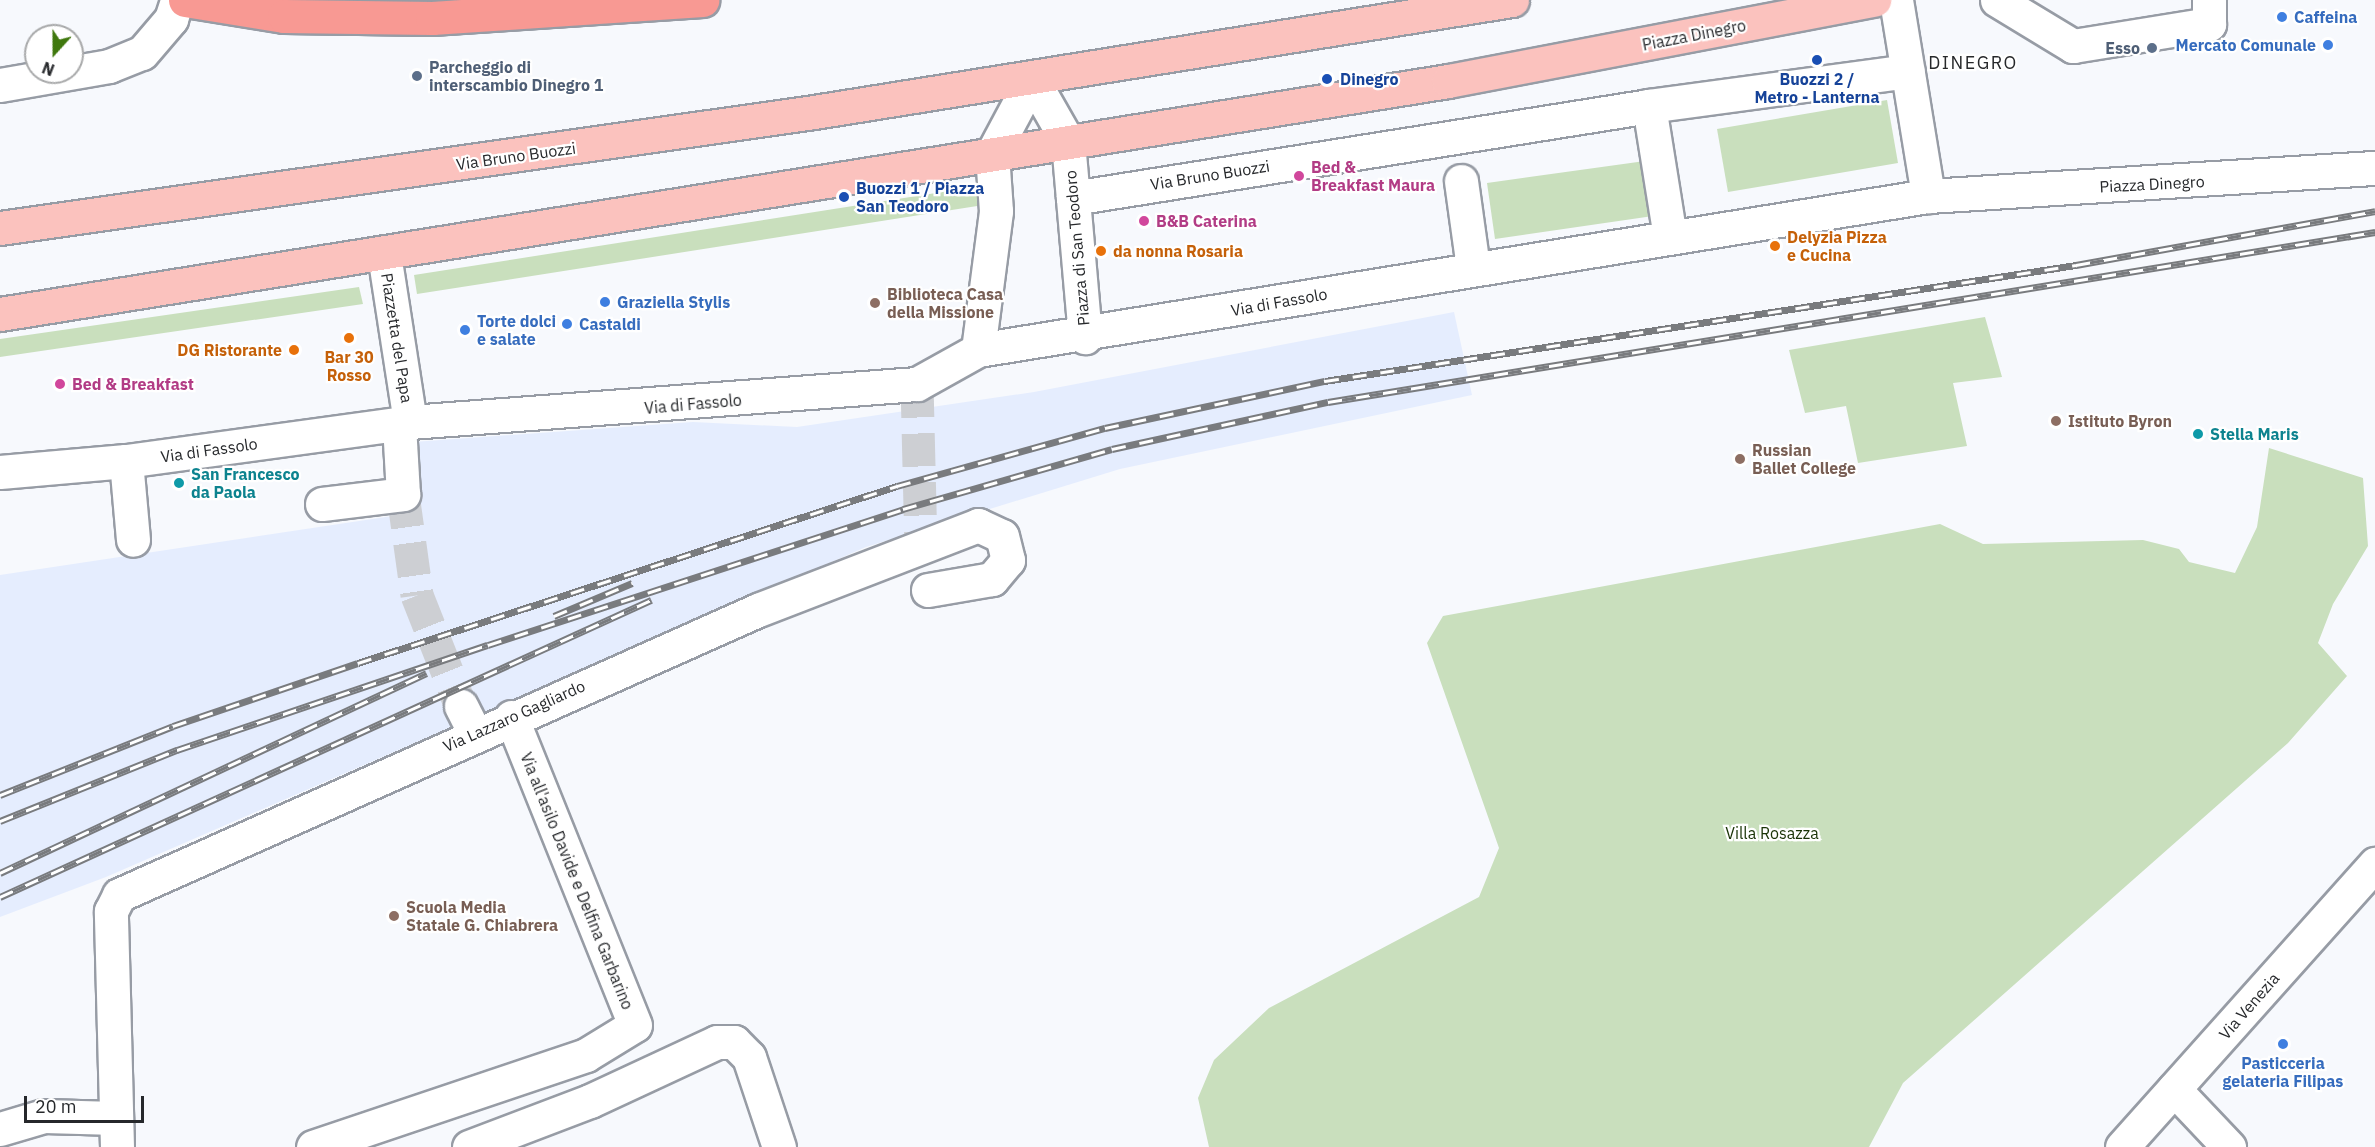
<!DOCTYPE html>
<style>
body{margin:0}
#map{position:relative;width:2375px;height:1147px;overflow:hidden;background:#f7f9fd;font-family:"IBM Plex Sans",sans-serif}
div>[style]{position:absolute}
.built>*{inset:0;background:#e5edfe}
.green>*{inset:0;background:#c9dfbd}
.minor-tunnel>*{height:33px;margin-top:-16.5px;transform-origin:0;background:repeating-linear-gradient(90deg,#cdcfd3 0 33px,transparent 0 49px)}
.roads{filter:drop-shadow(2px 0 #979ca5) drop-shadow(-2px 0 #979ca5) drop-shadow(0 2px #979ca5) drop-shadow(0 -2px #979ca5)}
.minor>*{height:33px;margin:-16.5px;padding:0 16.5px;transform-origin:16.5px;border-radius:16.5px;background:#fff}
.major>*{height:33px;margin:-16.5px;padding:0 16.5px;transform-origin:16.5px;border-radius:16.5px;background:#fbc2be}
.highway>*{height:33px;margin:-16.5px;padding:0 16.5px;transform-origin:16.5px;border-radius:16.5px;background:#f89993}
.rail>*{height:7px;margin-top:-3.5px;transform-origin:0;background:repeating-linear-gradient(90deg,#fff 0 14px,#797b7e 0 28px);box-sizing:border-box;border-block:2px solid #797b7e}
.dots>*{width:16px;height:16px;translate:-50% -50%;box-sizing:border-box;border:3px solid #fff;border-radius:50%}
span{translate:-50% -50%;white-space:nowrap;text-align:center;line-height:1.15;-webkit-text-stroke:4.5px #fff;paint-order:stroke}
.shop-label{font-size:16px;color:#366cbe;font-weight:700}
.left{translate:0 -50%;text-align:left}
.right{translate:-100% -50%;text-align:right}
.street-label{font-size:16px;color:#26282b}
.service-label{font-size:16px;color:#4e5e75;font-weight:700}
.transit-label{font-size:16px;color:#164399;font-weight:700}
.hotel-label{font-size:16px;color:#b23c85;font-weight:700}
.food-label{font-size:16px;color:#c56008;font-weight:700}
.education-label{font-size:16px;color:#785e54;font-weight:700}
.culture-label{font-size:16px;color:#0d838f;font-weight:700}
.park-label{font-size:16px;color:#193305}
.neighbourhood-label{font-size:18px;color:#26282b;letter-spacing:1.5px}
.north{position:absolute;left:24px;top:24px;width:60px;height:60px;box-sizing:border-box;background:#fff;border:2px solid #a8a9aa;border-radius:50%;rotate:201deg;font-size:16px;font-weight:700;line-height:24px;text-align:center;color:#26282b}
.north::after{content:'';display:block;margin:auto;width:21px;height:27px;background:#3f780d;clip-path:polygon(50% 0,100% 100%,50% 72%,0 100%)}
.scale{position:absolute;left:24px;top:1096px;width:120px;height:27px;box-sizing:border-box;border:3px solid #26282b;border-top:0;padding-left:8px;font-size:18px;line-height:21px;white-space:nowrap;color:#26282b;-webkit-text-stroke:4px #fff;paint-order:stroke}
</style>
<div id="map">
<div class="built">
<div style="clip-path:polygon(1454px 312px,1472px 395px,1120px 469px,866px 547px,106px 877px,0 917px,0 575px,419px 512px,413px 442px,693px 422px,797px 427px,1034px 392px)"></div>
</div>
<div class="green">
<div style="clip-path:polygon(1887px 100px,1898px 163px,1728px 192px,1717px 129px)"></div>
<div style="clip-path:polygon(1645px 161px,1653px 216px,1495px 239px,1487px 183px)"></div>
<div style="clip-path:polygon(987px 185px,990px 204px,417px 294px,414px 275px)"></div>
<div style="clip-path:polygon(359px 287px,363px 304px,0 357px,0 339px)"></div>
<div style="clip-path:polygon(1985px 317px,2002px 377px,1953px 383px,1967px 446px,1858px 463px,1846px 406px,1805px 413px,1789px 350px)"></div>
<div style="clip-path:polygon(2269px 448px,2363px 478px,2368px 546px,2333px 604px,2318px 643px,2347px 676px,2288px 743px,1903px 1083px,1869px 1147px,1209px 1147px,1198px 1098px,1214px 1060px,1269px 1008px,1479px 897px,1499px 848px,1427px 643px,1443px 616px,1940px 524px,1983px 544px,2143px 540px,2179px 549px,2189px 562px,2235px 573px,2257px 527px)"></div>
</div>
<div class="minor-tunnel">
<div style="left:917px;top:384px;width:161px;rotate:88.6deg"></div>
<div style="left:403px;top:494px;width:102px;rotate:82.1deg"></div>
<div style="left:417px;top:595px;width:119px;rotate:68.4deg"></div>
</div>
<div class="roads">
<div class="minor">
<div style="left:1896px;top:0;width:199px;rotate:80.7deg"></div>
<div style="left:1997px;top:0;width:89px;rotate:31.2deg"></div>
<div style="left:2073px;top:46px;width:138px;rotate:-9.2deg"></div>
<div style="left:2209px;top:24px;width:24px;rotate:-90deg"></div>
<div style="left:1032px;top:79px;width:73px;rotate:60.3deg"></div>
<div style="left:1068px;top:142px;width:196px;rotate:85deg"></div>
<div style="left:0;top:85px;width:111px;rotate:-9.9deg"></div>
<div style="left:109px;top:66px;width:35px;rotate:-22deg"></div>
<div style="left:142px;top:53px;width:45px;rotate:-49.5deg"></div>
<div style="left:171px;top:19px;width:20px;rotate:-72deg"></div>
<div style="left:1649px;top:106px;width:133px;rotate:80.9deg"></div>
<div style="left:1461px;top:181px;width:87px;rotate:82.1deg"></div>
<div style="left:1073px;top:198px;width:583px;rotate:-9.07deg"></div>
<div style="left:1649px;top:106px;width:261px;rotate:-7.7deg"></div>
<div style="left:384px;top:254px;width:170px;rotate:81.2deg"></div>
<div style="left:978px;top:350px;width:140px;rotate:-82.6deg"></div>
<div style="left:996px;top:211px;width:57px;rotate:-94deg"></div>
<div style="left:992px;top:154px;width:85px;rotate:-61.9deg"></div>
<div style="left:126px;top:461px;width:79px;rotate:84.9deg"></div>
<div style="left:0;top:472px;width:126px;rotate:-5deg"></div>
<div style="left:126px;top:461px;width:287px;rotate:-7.8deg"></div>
<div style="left:410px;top:422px;width:508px;rotate:-4.29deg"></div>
<div style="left:917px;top:384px;width:70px;rotate:-29.1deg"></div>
<div style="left:978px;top:350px;width:962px;rotate:-9.21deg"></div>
<div style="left:1928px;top:196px;width:448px;rotate:-3.6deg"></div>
<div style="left:322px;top:504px;width:82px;rotate:-7deg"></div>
<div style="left:403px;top:494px;width:70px;rotate:-93.3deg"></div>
<div style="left:461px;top:706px;width:30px;rotate:63deg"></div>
<div style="left:2174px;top:1089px;width:80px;rotate:46.5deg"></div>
<div style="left:0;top:1129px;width:46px;rotate:-16.5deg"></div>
<div style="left:44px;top:1116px;width:72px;rotate:1.6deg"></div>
<div style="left:117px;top:1147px;width:236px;rotate:-91.5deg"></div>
<div style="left:111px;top:911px;width:18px;rotate:-63deg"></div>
<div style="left:119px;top:895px;width:700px;rotate:-24.04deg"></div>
<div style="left:758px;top:610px;width:236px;rotate:-21.1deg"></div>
<div style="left:978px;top:525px;width:26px;rotate:25deg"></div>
<div style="left:1002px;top:536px;width:25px;rotate:76deg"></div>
<div style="left:1008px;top:560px;width:25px;rotate:130deg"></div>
<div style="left:992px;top:579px;width:65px;rotate:170.2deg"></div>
<div style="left:313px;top:1147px;width:288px;rotate:-18.6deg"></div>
<div style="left:586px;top:1055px;width:57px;rotate:-31.5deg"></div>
<div style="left:635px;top:1025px;width:332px;rotate:-111.9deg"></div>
<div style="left:469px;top:1147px;width:129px;rotate:-20.8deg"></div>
<div style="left:590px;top:1101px;width:140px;rotate:-24.9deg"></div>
<div style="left:717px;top:1042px;width:17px"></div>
<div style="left:734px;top:1042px;width:21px;rotate:45deg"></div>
<div style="left:749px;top:1057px;width:95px;rotate:71.6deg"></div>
<div style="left:2122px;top:1147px;width:380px;rotate:-48.2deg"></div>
</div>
<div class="major">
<div style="left:0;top:228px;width:822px;rotate:-8.11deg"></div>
<div style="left:814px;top:112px;width:707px;rotate:-9.12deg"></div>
<div style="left:0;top:314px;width:1467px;rotate:-9.14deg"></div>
<div style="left:1448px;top:81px;width:434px;rotate:-10.8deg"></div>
</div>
<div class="highway">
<div style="left:185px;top:0;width:100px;rotate:9.2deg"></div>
<div style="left:284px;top:16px;width:148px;rotate:0.8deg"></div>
<div style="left:432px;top:18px;width:271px;rotate:-3.8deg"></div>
</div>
</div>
<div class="rail">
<div style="left:554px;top:616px;width:85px;rotate:-22.9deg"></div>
<div style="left:0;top:795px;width:186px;rotate:-21.7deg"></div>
<div style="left:173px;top:726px;width:195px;rotate:-18.8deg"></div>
<div style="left:358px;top:663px;width:567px;rotate:-18.18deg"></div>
<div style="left:897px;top:486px;width:216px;rotate:-15.6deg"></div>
<div style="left:1105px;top:428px;width:225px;rotate:-12.1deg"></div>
<div style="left:1325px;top:381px;width:760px;rotate:-8.78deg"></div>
<div style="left:2076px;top:265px;width:304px;rotate:-10.2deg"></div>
<div style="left:0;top:821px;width:191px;rotate:-21.9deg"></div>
<div style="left:177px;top:750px;width:328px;rotate:-18.7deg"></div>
<div style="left:488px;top:645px;width:437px;rotate:-18.1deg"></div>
<div style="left:903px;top:509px;width:217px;rotate:-16deg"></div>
<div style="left:1112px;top:449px;width:221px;rotate:-12.3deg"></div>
<div style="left:1328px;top:402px;width:1061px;rotate:-9.22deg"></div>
<div style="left:0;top:873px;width:471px;rotate:-25.1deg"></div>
<div style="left:0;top:897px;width:716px;rotate:-24.52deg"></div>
</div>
<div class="dots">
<div style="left:2282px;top:17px;background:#3f7fe0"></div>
<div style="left:2328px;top:45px;background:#3f7fe0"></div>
<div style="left:2152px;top:48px;background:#5c6f8a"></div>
<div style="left:1817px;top:60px;background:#1a4fb4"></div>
<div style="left:417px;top:76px;background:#5c6f8a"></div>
<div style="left:1327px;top:79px;background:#1a4fb4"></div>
<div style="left:1299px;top:176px;background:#d1479c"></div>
<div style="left:844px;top:197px;background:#1a4fb4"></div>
<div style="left:1144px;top:221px;background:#d1479c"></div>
<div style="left:1775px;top:246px;background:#e8710a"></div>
<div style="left:1101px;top:251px;background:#e8710a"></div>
<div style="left:605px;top:302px;background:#3f7fe0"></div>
<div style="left:875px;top:303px;background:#8d6e63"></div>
<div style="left:567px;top:324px;background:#3f7fe0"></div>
<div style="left:465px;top:330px;background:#3f7fe0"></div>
<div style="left:349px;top:338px;background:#e8710a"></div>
<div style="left:294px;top:350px;background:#e8710a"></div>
<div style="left:60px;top:384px;background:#d1479c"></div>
<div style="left:2056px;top:421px;background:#8d6e63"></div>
<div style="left:2198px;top:434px;background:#0f9aa8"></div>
<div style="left:1740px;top:459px;background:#8d6e63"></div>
<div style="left:179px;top:483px;background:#0f9aa8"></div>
<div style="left:394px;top:916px;background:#8d6e63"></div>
<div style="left:2283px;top:1044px;background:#3f7fe0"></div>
</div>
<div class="shop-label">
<span class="left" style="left:2294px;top:17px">Caffeina</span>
<span class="right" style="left:2316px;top:45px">Mercato Comunale</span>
<span class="left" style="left:617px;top:302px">Graziella Stylis</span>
<span class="left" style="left:477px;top:330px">Torte dolci<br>e salate</span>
<span class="left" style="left:579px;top:324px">Castaldi</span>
<span style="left:2283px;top:1072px">Pasticceria<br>gelateria Filipas</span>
</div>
<div class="street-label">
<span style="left:1694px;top:35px;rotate:-11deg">Piazza Dinegro</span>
<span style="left:516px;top:156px;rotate:-8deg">Via Bruno Buozzi</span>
<span style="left:1210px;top:175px;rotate:-9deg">Via Bruno Buozzi</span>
<span style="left:2152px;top:184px;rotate:-3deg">Piazza Dinegro</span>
<span style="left:1077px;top:248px;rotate:-95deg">Piazza di San Teodoro</span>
<span style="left:1279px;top:302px;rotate:-10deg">Via di Fassolo</span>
<span style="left:397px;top:338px;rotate:81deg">Piazzetta del Papa</span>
<span style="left:693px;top:404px;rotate:-5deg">Via di Fassolo</span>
<span style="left:209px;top:450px;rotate:-8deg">Via di Fassolo</span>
<span style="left:514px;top:716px;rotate:-24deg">Via Lazzaro Gagliardo</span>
<span style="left:577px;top:881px;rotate:68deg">Via all'asilo Davide e Delfina Garbarino</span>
<span style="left:2249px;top:1006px;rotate:-49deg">Via Venezia</span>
</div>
<div class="service-label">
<span class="right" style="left:2140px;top:48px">Esso</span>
<span class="left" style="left:429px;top:76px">Parcheggio di<br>interscambio Dinegro 1</span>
</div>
<div class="transit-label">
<span class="left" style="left:1340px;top:79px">Dinegro</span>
<span style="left:1817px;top:88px">Buozzi 2 /<br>Metro - Lanterna</span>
<span class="left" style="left:856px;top:197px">Buozzi 1 / Piazza<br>San Teodoro</span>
</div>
<div class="hotel-label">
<span class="left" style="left:1311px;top:176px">Bed &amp;<br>Breakfast Maura</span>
<span class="left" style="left:1156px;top:221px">B&amp;B Caterina</span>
<span class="left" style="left:72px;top:384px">Bed &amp; Breakfast</span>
</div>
<div class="food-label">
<span class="left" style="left:1787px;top:246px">Delyzia Pizza<br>e Cucina</span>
<span class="left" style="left:1113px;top:251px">da nonna Rosaria</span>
<span class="right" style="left:282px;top:350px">DG Ristorante</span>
<span style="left:349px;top:366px">Bar 30<br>Rosso</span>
</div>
<div class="education-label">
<span class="left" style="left:887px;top:303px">Biblioteca Casa<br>della Missione</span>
<span class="left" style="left:2068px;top:421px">Istituto Byron</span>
<span class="left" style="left:1752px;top:459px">Russian<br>Ballet College</span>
<span class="left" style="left:406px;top:916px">Scuola Media<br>Statale G. Chiabrera</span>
</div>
<div class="culture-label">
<span class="left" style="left:2210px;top:434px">Stella Maris</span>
<span class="left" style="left:191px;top:483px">San Francesco<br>da Paola</span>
</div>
<div class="park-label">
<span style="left:1772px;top:833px">Villa Rosazza</span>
</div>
<div class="neighbourhood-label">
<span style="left:1973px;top:63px">DINEGRO</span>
</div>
<div class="north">N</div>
<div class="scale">20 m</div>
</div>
